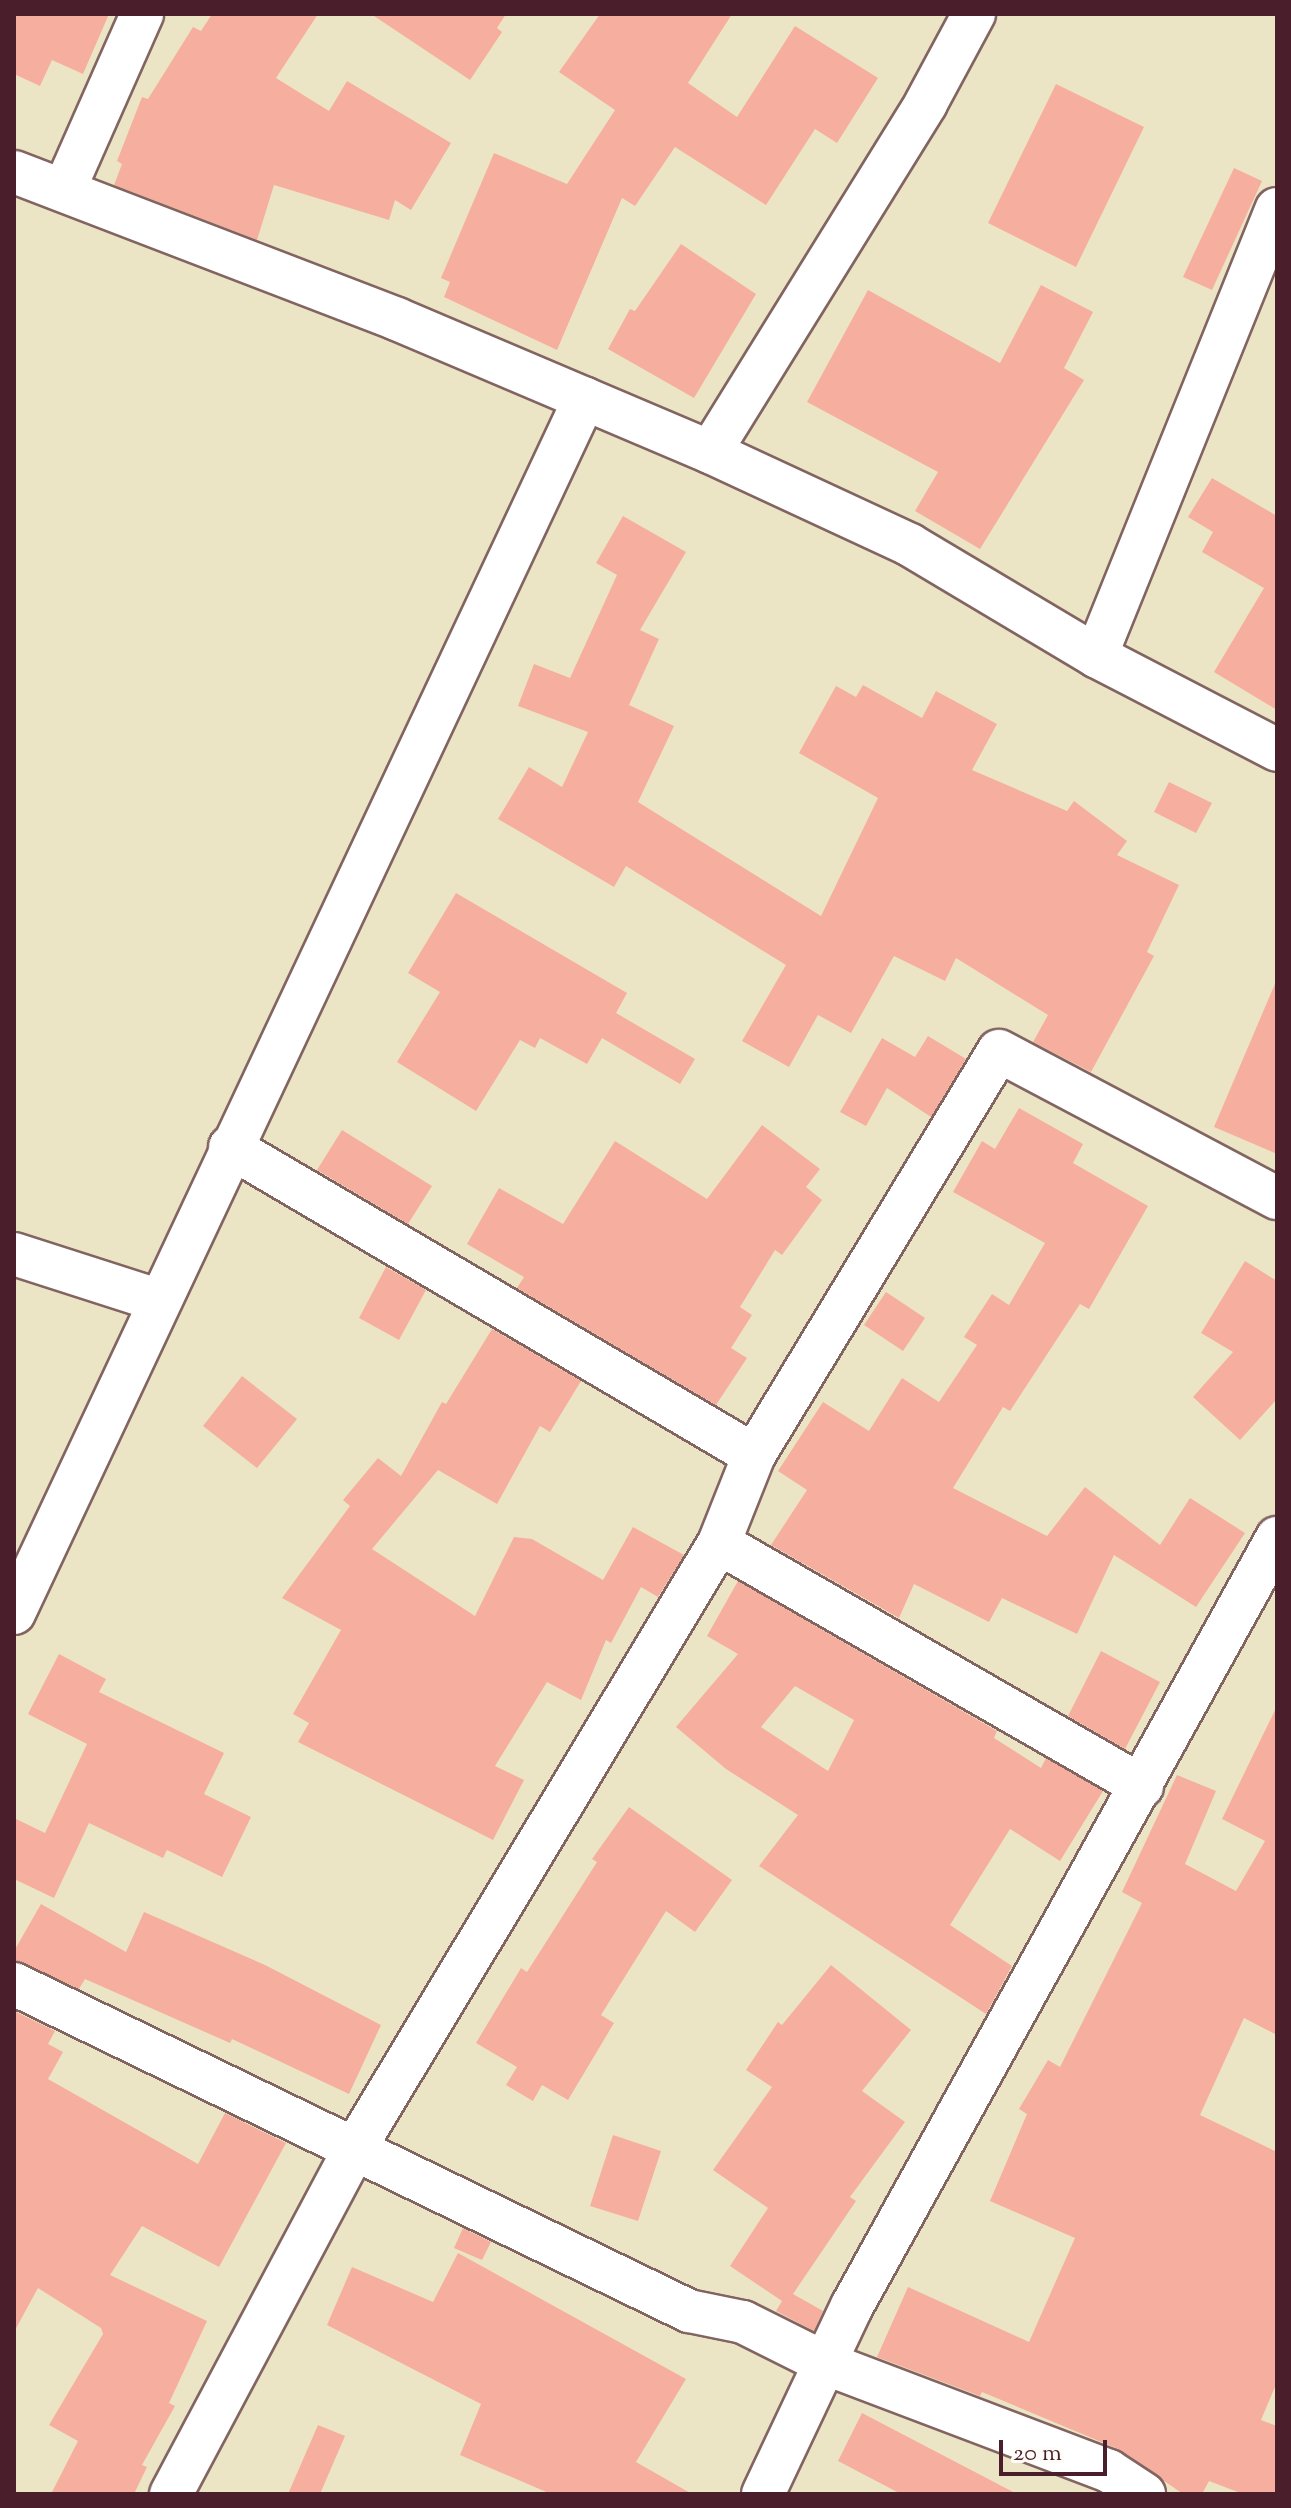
<!DOCTYPE html>
<style>
body{margin:0}
#map{position:relative;width:1291px;height:2508px;overflow:hidden;background:#ebe5c6;font-family:"Sorts Mill Goudy",serif}
div>[style]{position:absolute}
.building>*{inset:0;background:#f6af9e}
.roads{filter:drop-shadow(2px 0 #826461) drop-shadow(-2px 0 #826461) drop-shadow(0 2px #826461) drop-shadow(0 -2px #826461)}
.minor>*{height:42px;margin:-21px;padding:0 21px;transform-origin:21px;border-radius:21px;background:#fff}
span{translate:-50% -50%;white-space:nowrap;text-align:center;line-height:1.15;-webkit-text-stroke:8px #fdfcf7;paint-order:stroke}
.frame{position:absolute;inset:0;border:16px solid #4a1f2b;pointer-events:none}
.scale{position:absolute;left:999px;top:2440px;width:108px;height:36px;box-sizing:border-box;border:4px solid #4a1f2b;border-top:0;padding-left:10px;font-size:24px;line-height:28px;white-space:nowrap;color:#4a1f2b;-webkit-text-stroke:6px #fdfcf7;paint-order:stroke}
</style>
<div id="map">
<div class="building">
<div style="clip-path:polygon(14px 14px,109px 14px,83px 74px,52px 60px,40px 86px,14px 74px)"></div>
<div style="clip-path:polygon(212px 14px,318px 14px,276px 78px,329px 111px,347px 81px,451px 143px,411px 210px,395px 200px,389px 220px,274px 185px,257px 240px,114px 185px,122px 164px,117px 161px,142px 97px,148px 99px,193px 27px,201px 31px)"></div>
<div style="clip-path:polygon(371px 14px,506px 14px,497px 28px,502px 32px,470px 80px)"></div>
<div style="clip-path:polygon(600px 14px,732px 14px,688px 83px,737px 117px,795px 26px,878px 78px,837px 143px,815px 129px,766px 205px,675px 147px,635px 206px,622px 198px,557px 350px,444px 297px,450px 282px,441px 278px,494px 153px,567px 184px,615px 110px,559px 72px)"></div>
<div style="clip-path:polygon(1056px 84px,1144px 127px,1076px 267px,988px 223px)"></div>
<div style="clip-path:polygon(1234px 168px,1262px 181px,1212px 290px,1183px 277px)"></div>
<div style="clip-path:polygon(681px 244px,756px 294px,694px 398px,608px 349px,630px 309px,635px 311px)"></div>
<div style="clip-path:polygon(1041px 285px,1093px 312px,1064px 368px,1084px 380px,980px 549px,915px 511px,938px 472px,807px 402px,868px 290px,1000px 363px)"></div>
<div style="clip-path:polygon(1212px 478px,1277px 516px,1277px 710px,1214px 672px,1264px 588px,1202px 552px,1213px 532px,1188px 517px)"></div>
<div style="clip-path:polygon(623px 516px,686px 552px,640px 630px,659px 639px,629px 705px,674px 726px,638px 802px,821px 916px,878px 798px,799px 753px,836px 686px,856px 697px,863px 685px,922px 718px,936px 691px,997px 724px,972px 770px,1067px 811px,1074px 801px,1127px 841px,1117px 855px,1179px 885px,1147px 952px,1154px 956px,1091px 1072px,1033px 1042px,1048px 1015px,956px 958px,945px 981px,894px 956px,851px 1033px,818px 1015px,789px 1067px,742px 1041px,786px 965px,626px 866px,614px 887px,498px 819px,529px 767px,562px 787px,588px 732px,518px 706px,534px 664px,570px 678px,617px 575px,596px 563px)"></div>
<div style="clip-path:polygon(1169px 782px,1212px 803px,1196px 833px,1154px 812px)"></div>
<div style="clip-path:polygon(456px 893px,627px 993px,616px 1013px,695px 1059px,680px 1084px,602px 1038px,587px 1064px,540px 1038px,535px 1048px,520px 1040px,476px 1111px,397px 1062px,440px 992px,408px 973px)"></div>
<div style="clip-path:polygon(1277px 979px,1277px 1154px,1214px 1127px)"></div>
<div style="clip-path:polygon(928px 1036px,966px 1059px,931px 1117px,887px 1088px,866px 1126px,840px 1112px,882px 1038px,915px 1057px)"></div>
<div style="clip-path:polygon(1019px 1108px,1083px 1144px,1073px 1163px,1148px 1206px,1089px 1309px,1080px 1304px,1010px 1411px,1003px 1407px,953px 1488px,1047px 1536px,1085px 1487px,1160px 1545px,1190px 1498px,1245px 1533px,1196px 1607px,1114px 1555px,1077px 1634px,1002px 1598px,989px 1622px,914px 1584px,899px 1618px,771px 1545px,807px 1490px,778px 1471px,823px 1402px,869px 1431px,902px 1378px,939px 1402px,977px 1345px,964px 1337px,992px 1294px,1009px 1305px,1045px 1243px,953px 1192px,982px 1141px,995px 1149px)"></div>
<div style="clip-path:polygon(762px 1125px,820px 1169px,806px 1187px,822px 1200px,782px 1255px,775px 1250px,740px 1307px,752px 1315px,731px 1348px,747px 1358px,716px 1405px,517px 1288px,524px 1277px,467px 1244px,499px 1188px,563px 1224px,615px 1141px,707px 1199px)"></div>
<div style="clip-path:polygon(342px 1130px,432px 1186px,408px 1224px,317px 1170px)"></div>
<div style="clip-path:polygon(1245px 1261px,1277px 1281px,1277px 1399px,1240px 1440px,1193px 1397px,1233px 1352px,1201px 1333px)"></div>
<div style="clip-path:polygon(386px 1267px,426px 1290px,399px 1340px,359px 1318px)"></div>
<div style="clip-path:polygon(886px 1292px,925px 1318px,903px 1351px,864px 1325px)"></div>
<div style="clip-path:polygon(492px 1329px,581px 1381px,550px 1432px,540px 1426px,497px 1504px,438px 1470px,372px 1549px,475px 1616px,514px 1537px,532px 1539px,603px 1580px,633px 1527px,684px 1555px,658px 1597px,641px 1587px,611px 1643px,606px 1640px,581px 1700px,547px 1682px,495px 1766px,524px 1780px,493px 1840px,298px 1742px,309px 1723px,293px 1714px,341px 1630px,282px 1598px,350px 1506px,343px 1500px,378px 1458px,401px 1476px,442px 1402px,446px 1404px)"></div>
<div style="clip-path:polygon(242px 1376px,297px 1419px,257px 1468px,203px 1426px)"></div>
<div style="clip-path:polygon(evenodd,738px 1581px,997px 1731px,994px 1738px,1041px 1768px,1046px 1758px,1103px 1791px,1060px 1861px,1010px 1829px,950px 1925px,1012px 1966px,986px 2014px,759px 1866px,798px 1815px,726px 1769px,676px 1727px,738px 1654px,707px 1636px,738px 1581px,795px 1686px,854px 1720px,828px 1771px,761px 1727px,795px 1686px)"></div>
<div style="clip-path:polygon(1101px 1651px,1160px 1682px,1125px 1749px,1068px 1716px)"></div>
<div style="clip-path:polygon(59px 1654px,106px 1679px,99px 1692px,224px 1753px,204px 1794px,251px 1817px,222px 1877px,167px 1850px,163px 1858px,89px 1823px,54px 1898px,14px 1879px,14px 1818px,45px 1833px,87px 1744px,28px 1714px)"></div>
<div style="clip-path:polygon(1277px 1706px,1277px 2035px,1244px 2018px,1200px 2115px,1277px 2152px,1277px 2382px,1261px 2420px,1277px 2426px,1277px 2494px,1243px 2494px,1209px 2481px,1202px 2494px,1183px 2494px,1118px 2449px,982px 2392px,980px 2396px,877px 2357px,908px 2287px,1029px 2342px,1075px 2238px,990px 2201px,1027px 2114px,1019px 2109px,1048px 2060px,1060px 2067px,1142px 1903px,1122px 1892px,1177px 1775px,1216px 1791px,1185px 1864px,1236px 1891px,1265px 1841px,1222px 1819px)"></div>
<div style="clip-path:polygon(629px 1807px,732px 1880px,695px 1932px,666px 1911px,601px 2015px,614px 2023px,568px 2100px,542px 2085px,533px 2101px,506px 2085px,517px 2067px,476px 2043px,521px 1968px,527px 1972px,597px 1862px,592px 1859px)"></div>
<div style="clip-path:polygon(41px 1904px,126px 1952px,144px 1912px,265px 1965px,381px 2025px,349px 2094px,232px 2039px,230px 2043px,85px 1979px,79px 1989px,14px 1960px,14px 1951px)"></div>
<div style="clip-path:polygon(831px 1965px,911px 2030px,862px 2091px,905px 2122px,850px 2197px,856px 2201px,793px 2294px,823px 2311px,814px 2331px,776px 2311px,782px 2301px,730px 2266px,768px 2208px,713px 2170px,772px 2087px,746px 2070px,778px 2022px,782px 2025px)"></div>
<div style="clip-path:polygon(14px 2011px,55px 2031px,48px 2044px,63px 2052px,48px 2079px,198px 2164px,225px 2113px,286px 2143px,219px 2267px,142px 2226px,110px 2275px,207px 2321px,169px 2403px,175px 2406px,142px 2465px,147px 2467px,134px 2494px,51px 2494px,78px 2441px,49px 2425px,103px 2334px,101px 2328px,38px 2288px,14px 2332px)"></div>
<div style="clip-path:polygon(613px 2135px,661px 2151px,638px 2221px,590px 2206px)"></div>
<div style="clip-path:polygon(463px 2228px,491px 2242px,482px 2260px,454px 2248px)"></div>
<div style="clip-path:polygon(458px 2253px,686px 2379px,636px 2462px,692px 2494px,551px 2494px,460px 2455px,481px 2404px,327px 2325px,352px 2267px,433px 2302px)"></div>
<div style="clip-path:polygon(862px 2413px,1017px 2494px,901px 2494px,838px 2461px)"></div>
<div style="clip-path:polygon(318px 2425px,345px 2436px,320px 2494px,288px 2494px)"></div>
</div>
<div class="roads">
<div class="minor">
<div style="left:14px;top:172px;width:410px;rotate:21deg"></div>
<div style="left:397px;top:319px;width:340px;rotate:23deg"></div>
<div style="left:710px;top:452px;width:221px;rotate:24.9deg"></div>
<div style="left:910px;top:545px;width:217px;rotate:30.8deg"></div>
<div style="left:1096px;top:656px;width:204px;rotate:27.4deg"></div>
<div style="left:65px;top:188px;width:190px;rotate:-66.1deg"></div>
<div style="left:710px;top:452px;width:410px;rotate:-58.2deg"></div>
<div style="left:926px;top:103px;width:101px;rotate:-61.7deg"></div>
<div style="left:1096px;top:656px;width:482px;rotate:-68deg"></div>
<div style="left:230px;top:1147px;width:608px;rotate:30.45deg"></div>
<div style="left:14px;top:1254px;width:153px;rotate:17.8deg"></div>
<div style="left:719px;top:1543px;width:488px;rotate:29.9deg"></div>
<div style="left:14px;top:1613px;width:1342px;rotate:-64.83deg"></div>
<div style="left:14px;top:1984px;width:750px;rotate:25.85deg"></div>
<div style="left:689px;top:2311px;width:55px;rotate:11.5deg"></div>
<div style="left:743px;top:2322px;width:94px;rotate:26.6deg"></div>
<div style="left:827px;top:2364px;width:302px;rotate:20.8deg"></div>
<div style="left:1109px;top:2471px;width:42px;rotate:33.3deg"></div>
<div style="left:171px;top:2494px;width:392px;rotate:-62deg"></div>
<div style="left:355px;top:2148px;width:706px;rotate:-58.97deg"></div>
<div style="left:719px;top:1543px;width:95px;rotate:-68.3deg"></div>
<div style="left:754px;top:1455px;width:472px;rotate:-58.8deg"></div>
<div style="left:999px;top:1051px;width:314px;rotate:27.9deg"></div>
<div style="left:763px;top:2494px;width:208px;rotate:-64.7deg"></div>
<div style="left:852px;top:2306px;width:878px;rotate:-61.04deg"></div>
</div>
</div>
<div class="frame"></div>
<div class="scale">20 m</div>
</div>
